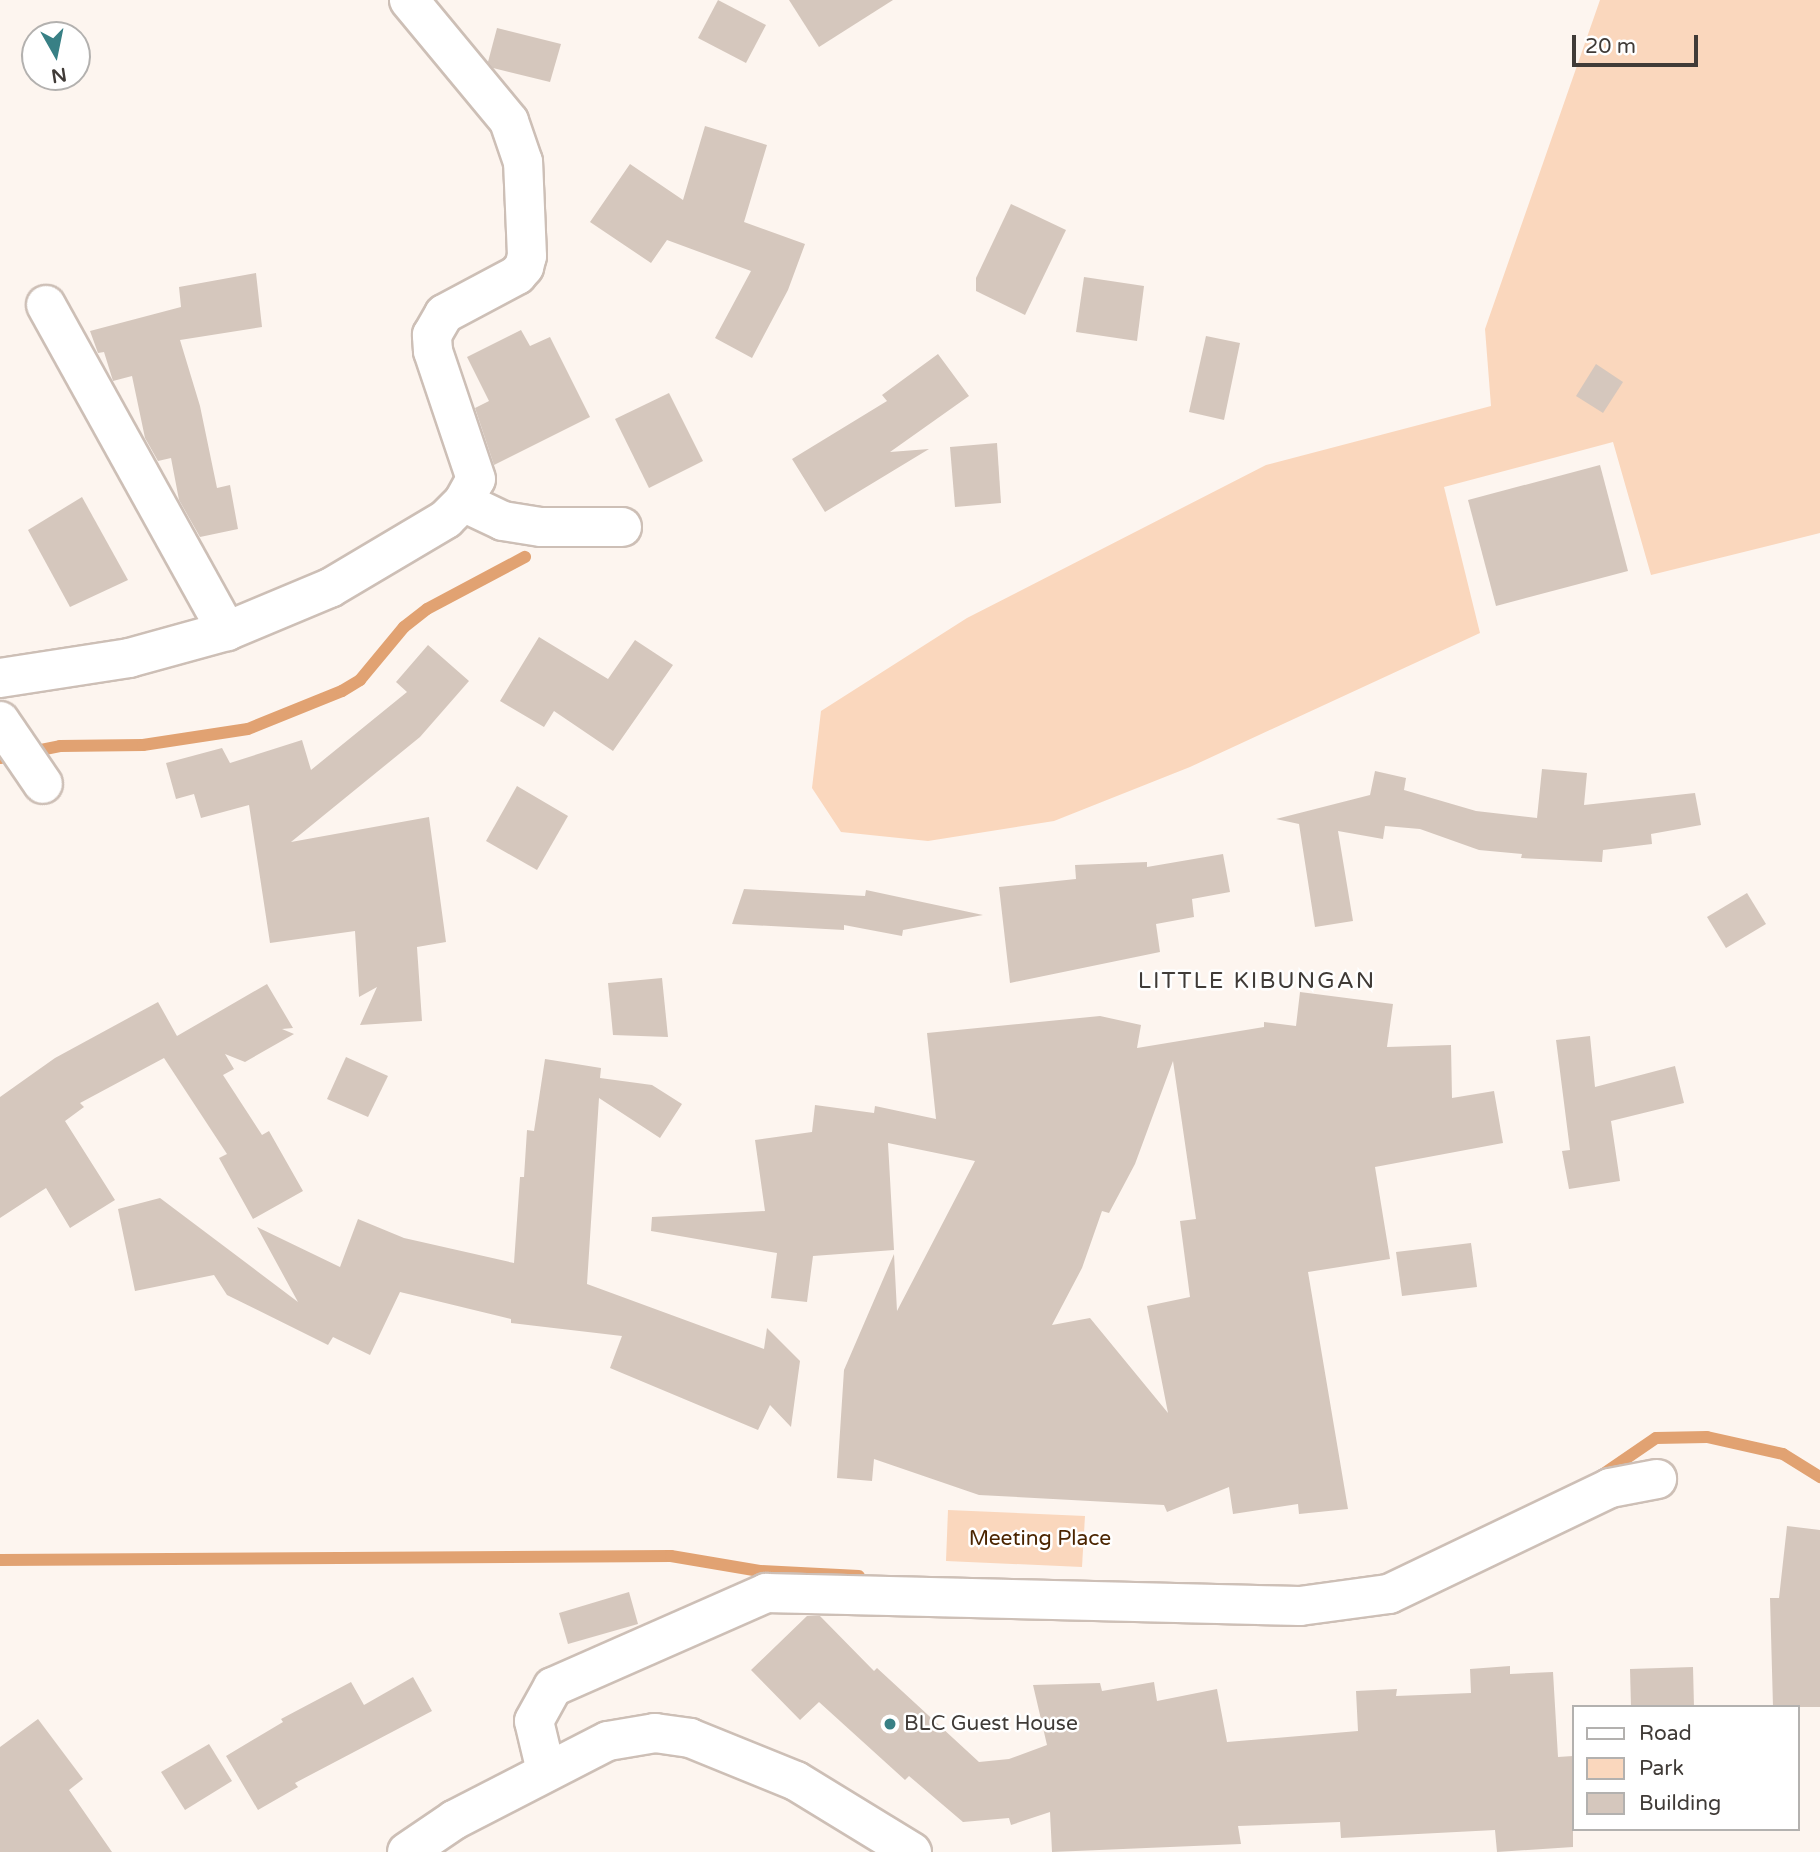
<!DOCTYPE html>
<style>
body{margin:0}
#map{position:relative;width:1820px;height:1852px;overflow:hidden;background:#fdf5ef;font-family:"Varela Round",sans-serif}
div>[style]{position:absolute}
.green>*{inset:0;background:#fad7bd}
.stream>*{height:12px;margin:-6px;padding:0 6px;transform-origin:6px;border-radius:6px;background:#e1a272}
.building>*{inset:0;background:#d5c7bd}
.roads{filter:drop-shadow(2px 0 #cdbfb6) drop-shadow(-2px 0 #cdbfb6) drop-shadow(0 2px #cdbfb6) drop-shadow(0 -2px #cdbfb6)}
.minor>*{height:38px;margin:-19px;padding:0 19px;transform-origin:19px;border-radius:19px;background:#fff}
.major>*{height:38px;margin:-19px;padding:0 19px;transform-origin:19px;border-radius:19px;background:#fff}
.dots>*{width:19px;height:19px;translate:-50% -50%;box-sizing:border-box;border:4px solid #fff;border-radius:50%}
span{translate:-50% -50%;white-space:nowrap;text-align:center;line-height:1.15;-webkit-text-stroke:5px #fff;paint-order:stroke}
.park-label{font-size:21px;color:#4c2500}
.poi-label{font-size:21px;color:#403b37}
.left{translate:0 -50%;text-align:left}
.neighbourhood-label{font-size:23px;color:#403b37;letter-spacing:2px}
.legend{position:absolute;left:1572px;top:1705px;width:228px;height:126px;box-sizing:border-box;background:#fff;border:2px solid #b3b1af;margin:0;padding:9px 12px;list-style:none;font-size:21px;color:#403b37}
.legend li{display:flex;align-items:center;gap:14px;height:35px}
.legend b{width:35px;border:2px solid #b3b1af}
.north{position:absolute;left:21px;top:21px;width:70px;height:70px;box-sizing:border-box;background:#fff;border:2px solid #b3b1af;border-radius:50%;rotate:171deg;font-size:19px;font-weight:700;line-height:28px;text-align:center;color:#403b37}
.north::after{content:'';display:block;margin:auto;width:24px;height:32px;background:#388085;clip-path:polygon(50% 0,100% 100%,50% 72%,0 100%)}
.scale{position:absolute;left:1572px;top:35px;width:126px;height:32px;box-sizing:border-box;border:4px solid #403b37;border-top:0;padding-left:9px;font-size:21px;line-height:24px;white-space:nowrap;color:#403b37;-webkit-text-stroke:5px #fff;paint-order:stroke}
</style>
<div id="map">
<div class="green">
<div style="clip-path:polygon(1600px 0,1820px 0,1820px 533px,1651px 575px,1613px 442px,1444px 487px,1480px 633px,1190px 767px,1054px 821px,928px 841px,841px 832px,812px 788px,821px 711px,967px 618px,1266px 465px,1491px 406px,1485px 329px)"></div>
<div style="clip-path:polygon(948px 1510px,1085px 1516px,1082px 1567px,946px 1561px)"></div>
</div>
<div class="stream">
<div style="left:0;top:758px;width:61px;rotate:-11.3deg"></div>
<div style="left:60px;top:746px;width:83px;rotate:-0.7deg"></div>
<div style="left:143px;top:745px;width:106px;rotate:-8.7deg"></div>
<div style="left:248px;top:729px;width:101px;rotate:-22deg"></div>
<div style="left:342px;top:691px;width:21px;rotate:-31deg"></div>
<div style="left:360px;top:680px;width:69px;rotate:-50.3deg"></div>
<div style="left:404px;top:627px;width:29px;rotate:-38deg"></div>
<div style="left:427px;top:609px;width:111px;rotate:-28deg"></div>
<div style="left:1599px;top:1477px;width:69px;rotate:-34.4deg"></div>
<div style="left:1656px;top:1438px;width:51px;rotate:-1.1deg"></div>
<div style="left:1707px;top:1437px;width:78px;rotate:12.6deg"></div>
<div style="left:1783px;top:1454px;width:44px;rotate:31.9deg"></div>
<div style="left:0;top:1560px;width:671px;rotate:-0.34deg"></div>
<div style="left:671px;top:1556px;width:90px;rotate:9.6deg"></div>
<div style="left:760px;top:1571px;width:99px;rotate:2.9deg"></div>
</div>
<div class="building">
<div style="clip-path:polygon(718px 0,766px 25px,746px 63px,698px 38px)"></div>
<div style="clip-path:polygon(789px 0,893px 0,819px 47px)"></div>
<div style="clip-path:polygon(497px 28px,561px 44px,550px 82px,493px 68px,488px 62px)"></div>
<div style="clip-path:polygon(705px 126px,767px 145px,744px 222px,805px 244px,788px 290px,752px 358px,715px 338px,751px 271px,667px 240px,651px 263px,590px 222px,630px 164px,683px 200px)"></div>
<div style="clip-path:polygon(1011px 204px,1066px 230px,1025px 315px,976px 291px,976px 278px)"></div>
<div style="clip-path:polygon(256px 273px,262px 327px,180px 340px,200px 406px,217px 488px,230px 485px,238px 529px,200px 537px,179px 500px,171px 458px,158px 461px,145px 438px,132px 376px,113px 381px,104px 352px,98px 353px,90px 331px,181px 307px,179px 287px)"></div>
<div style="clip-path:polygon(1084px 277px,1144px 286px,1137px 341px,1076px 332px)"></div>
<div style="clip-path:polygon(521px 330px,530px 346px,550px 337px,590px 417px,494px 465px,475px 408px,489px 401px,467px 357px)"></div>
<div style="clip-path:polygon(1206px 336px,1240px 343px,1224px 420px,1189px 412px)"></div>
<div style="clip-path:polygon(938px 354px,969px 396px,890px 452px,929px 449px,825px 512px,792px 459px,887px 401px,882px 395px)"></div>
<div style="clip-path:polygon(1596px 364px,1623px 382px,1603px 413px,1576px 396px)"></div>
<div style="clip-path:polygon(669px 393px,703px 461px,649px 488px,615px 419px)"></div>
<div style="clip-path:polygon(997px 443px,1001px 503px,955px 507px,950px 447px)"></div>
<div style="clip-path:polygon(1600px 465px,1628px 571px,1496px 606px,1468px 500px)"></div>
<div style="clip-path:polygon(82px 497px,128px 580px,70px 607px,28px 530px)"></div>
<div style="clip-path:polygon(539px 637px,608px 679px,635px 640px,673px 665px,613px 751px,554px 711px,544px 727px,500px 701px)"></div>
<div style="clip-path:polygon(428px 645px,469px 681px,420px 737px,291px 842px,429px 817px,446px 942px,417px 947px,422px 1021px,360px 1025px,377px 987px,359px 997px,355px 931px,270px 943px,249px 805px,201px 818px,194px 794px,176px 799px,166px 763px,222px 748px,230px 763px,302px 740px,311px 770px,407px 692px,396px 682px)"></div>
<div style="clip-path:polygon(1542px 769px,1587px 773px,1584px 805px,1695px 793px,1701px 825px,1651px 834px,1652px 844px,1603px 850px,1602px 862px,1521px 858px,1522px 854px,1479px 850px,1420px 829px,1385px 826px,1383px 839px,1338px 831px,1353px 921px,1315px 927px,1299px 824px,1276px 819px,1370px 795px,1375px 771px,1406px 778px,1404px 790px,1476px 811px,1537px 818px)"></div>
<div style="clip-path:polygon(517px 786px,568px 816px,537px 870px,486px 841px)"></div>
<div style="clip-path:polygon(1223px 854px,1230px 892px,1192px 899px,1194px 917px,1156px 924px,1160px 952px,1010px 983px,999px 887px,1076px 879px,1075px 865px,1147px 862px,1147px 867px)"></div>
<div style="clip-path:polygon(744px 889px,865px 896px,866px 890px,983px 915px,903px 930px,902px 936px,844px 925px,844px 930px,732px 924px)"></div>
<div style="clip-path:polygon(1747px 893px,1766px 924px,1726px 948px,1707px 917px)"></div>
<div style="clip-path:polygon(662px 978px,668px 1037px,613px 1035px,608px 983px)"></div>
<div style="clip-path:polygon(267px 984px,293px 1028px,282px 1029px,294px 1034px,245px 1062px,225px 1054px,234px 1069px,223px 1075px,262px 1135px,269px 1131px,303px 1191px,253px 1219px,219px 1158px,227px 1154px,164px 1058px,80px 1103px,84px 1107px,65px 1121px,115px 1200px,70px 1228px,46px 1188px,0 1218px,0 1097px,55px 1058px,158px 1002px,177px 1036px)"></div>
<div style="clip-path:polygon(evenodd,1300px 992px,1393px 1004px,1387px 1047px,1451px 1045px,1452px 1098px,1494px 1091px,1503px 1143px,1375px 1167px,1390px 1259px,1308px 1272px,1348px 1509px,1299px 1514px,1298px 1504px,1233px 1514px,1229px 1487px,1167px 1512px,1164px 1505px,979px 1495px,874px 1459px,872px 1481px,837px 1478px,844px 1370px,894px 1254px,897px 1311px,975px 1161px,888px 1143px,894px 1250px,813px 1256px,807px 1302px,771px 1298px,777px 1253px,651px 1231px,652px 1217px,765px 1211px,755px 1140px,812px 1132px,815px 1105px,874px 1113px,875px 1106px,936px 1119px,927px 1033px,1100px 1016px,1141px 1025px,1137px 1048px,1264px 1027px,1264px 1022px,1296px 1026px,1300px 992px,1173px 1061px,1196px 1219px,1180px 1221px,1190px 1297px,1147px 1306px,1168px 1413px,1090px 1318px,1052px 1325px,1082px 1268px,1102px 1211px,1109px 1213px,1135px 1164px,1173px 1061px)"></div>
<div style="clip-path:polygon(1590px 1036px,1595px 1087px,1675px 1066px,1684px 1103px,1611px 1121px,1620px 1181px,1569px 1189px,1562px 1151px,1570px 1150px,1556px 1040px)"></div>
<div style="clip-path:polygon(346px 1057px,388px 1076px,368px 1117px,327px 1099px)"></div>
<div style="clip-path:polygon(545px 1059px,601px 1068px,600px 1078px,652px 1085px,682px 1104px,660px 1138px,599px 1098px,587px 1284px,764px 1349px,767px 1328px,800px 1361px,791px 1427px,770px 1405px,758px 1430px,610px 1368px,622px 1336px,511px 1323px,511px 1319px,400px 1292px,370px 1355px,333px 1337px,328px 1345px,227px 1295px,214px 1275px,135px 1291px,118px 1209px,160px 1198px,298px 1302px,257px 1227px,340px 1267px,358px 1219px,404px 1238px,514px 1263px,520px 1177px,524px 1177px,527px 1130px,534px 1131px)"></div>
<div style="clip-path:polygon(1471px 1243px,1477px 1287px,1402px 1296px,1396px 1252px)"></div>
<div style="clip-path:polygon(1787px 1526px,1820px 1530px,1820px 1707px,1773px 1707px,1770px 1598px,1779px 1598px)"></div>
<div style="clip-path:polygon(629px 1592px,638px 1624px,568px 1644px,559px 1613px)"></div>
<div style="clip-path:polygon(807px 1616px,820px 1616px,874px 1671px,877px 1668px,979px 1762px,1009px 1759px,1047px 1745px,1033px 1685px,1100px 1683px,1102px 1691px,1154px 1682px,1157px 1701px,1217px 1689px,1227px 1742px,1358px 1731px,1356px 1691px,1397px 1689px,1396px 1696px,1471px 1693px,1470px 1669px,1510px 1666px,1510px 1674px,1553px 1672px,1558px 1757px,1573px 1756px,1573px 1847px,1497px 1852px,1495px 1830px,1341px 1838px,1340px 1822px,1238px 1826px,1241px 1844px,1052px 1852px,1050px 1812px,1011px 1825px,1009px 1818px,963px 1822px,909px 1776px,905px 1780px,819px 1702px,800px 1720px,751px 1670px)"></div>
<div style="clip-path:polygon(1693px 1667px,1694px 1707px,1631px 1707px,1630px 1669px)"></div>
<div style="clip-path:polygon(413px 1677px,432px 1711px,295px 1783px,298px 1787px,258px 1810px,226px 1756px,283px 1722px,281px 1719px,351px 1682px,364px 1705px)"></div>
<div style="clip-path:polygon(38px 1719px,83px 1779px,69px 1790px,112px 1852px,0 1852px,0 1747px)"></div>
<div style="clip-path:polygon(209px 1744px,232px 1781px,185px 1810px,161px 1772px)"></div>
</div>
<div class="roads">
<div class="minor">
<div style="left:46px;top:305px;width:373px;rotate:61deg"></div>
<div style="left:463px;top:502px;width:44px;rotate:25.4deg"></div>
<div style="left:503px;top:521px;width:38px;rotate:9deg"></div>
<div style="left:541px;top:527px;width:81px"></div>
<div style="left:0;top:678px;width:131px;rotate:-8.8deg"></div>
<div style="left:129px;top:658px;width:102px;rotate:-15.4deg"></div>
<div style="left:227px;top:631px;width:112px;rotate:-22.7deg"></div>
<div style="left:330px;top:588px;width:135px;rotate:-30.7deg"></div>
<div style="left:446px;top:519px;width:24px;rotate:-45deg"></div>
<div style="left:463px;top:502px;width:26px;rotate:-61deg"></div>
<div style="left:476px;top:479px;width:135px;rotate:-108.6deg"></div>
<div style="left:433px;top:351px;width:16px;rotate:-94deg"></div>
<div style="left:432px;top:335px;width:24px;rotate:-60deg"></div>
<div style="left:444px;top:314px;width:83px;rotate:-28.1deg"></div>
<div style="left:517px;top:275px;width:11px;rotate:-49deg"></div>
<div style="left:524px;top:267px;width:11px;rotate:-75deg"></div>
<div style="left:527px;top:256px;width:94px;rotate:-92.4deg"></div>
<div style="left:523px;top:162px;width:43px;rotate:-108.9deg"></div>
<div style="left:509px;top:121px;width:157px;rotate:-129.6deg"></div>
<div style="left:0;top:721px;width:76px;rotate:55.7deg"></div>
<div style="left:546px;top:1771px;width:51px;rotate:-103.5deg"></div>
<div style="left:534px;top:1721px;width:39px;rotate:-61deg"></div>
<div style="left:553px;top:1687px;width:233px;rotate:-23.8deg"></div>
<div style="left:766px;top:1593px;width:534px;rotate:1.39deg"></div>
<div style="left:1300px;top:1606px;width:90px;rotate:-7.7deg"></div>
<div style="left:1389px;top:1594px;width:245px;rotate:-25.6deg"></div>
<div style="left:1610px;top:1488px;width:48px;rotate:-10.8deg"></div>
</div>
<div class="major">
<div style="left:407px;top:1852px;width:57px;rotate:-34.2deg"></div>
<div style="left:454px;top:1820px;width:173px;rotate:-27.2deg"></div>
<div style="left:608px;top:1741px;width:48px;rotate:-9.7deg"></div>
<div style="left:655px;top:1733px;width:35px;rotate:8deg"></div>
<div style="left:690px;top:1738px;width:114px;rotate:22.1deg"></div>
<div style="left:796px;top:1781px;width:136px;rotate:31.5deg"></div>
</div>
</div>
<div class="dots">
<div style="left:890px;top:1724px;background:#388085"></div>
</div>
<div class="park-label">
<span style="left:1040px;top:1539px">Meeting Place</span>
</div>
<div class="poi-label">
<span class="left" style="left:904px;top:1724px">BLC Guest House</span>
</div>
<div class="neighbourhood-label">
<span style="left:1257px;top:981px">LITTLE KIBUNGAN</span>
</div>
<ul class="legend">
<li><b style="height:9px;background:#fff"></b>Road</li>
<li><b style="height:19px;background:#fad7bd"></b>Park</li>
<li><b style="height:19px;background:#d5c7bd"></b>Building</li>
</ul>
<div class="north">N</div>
<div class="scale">20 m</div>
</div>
